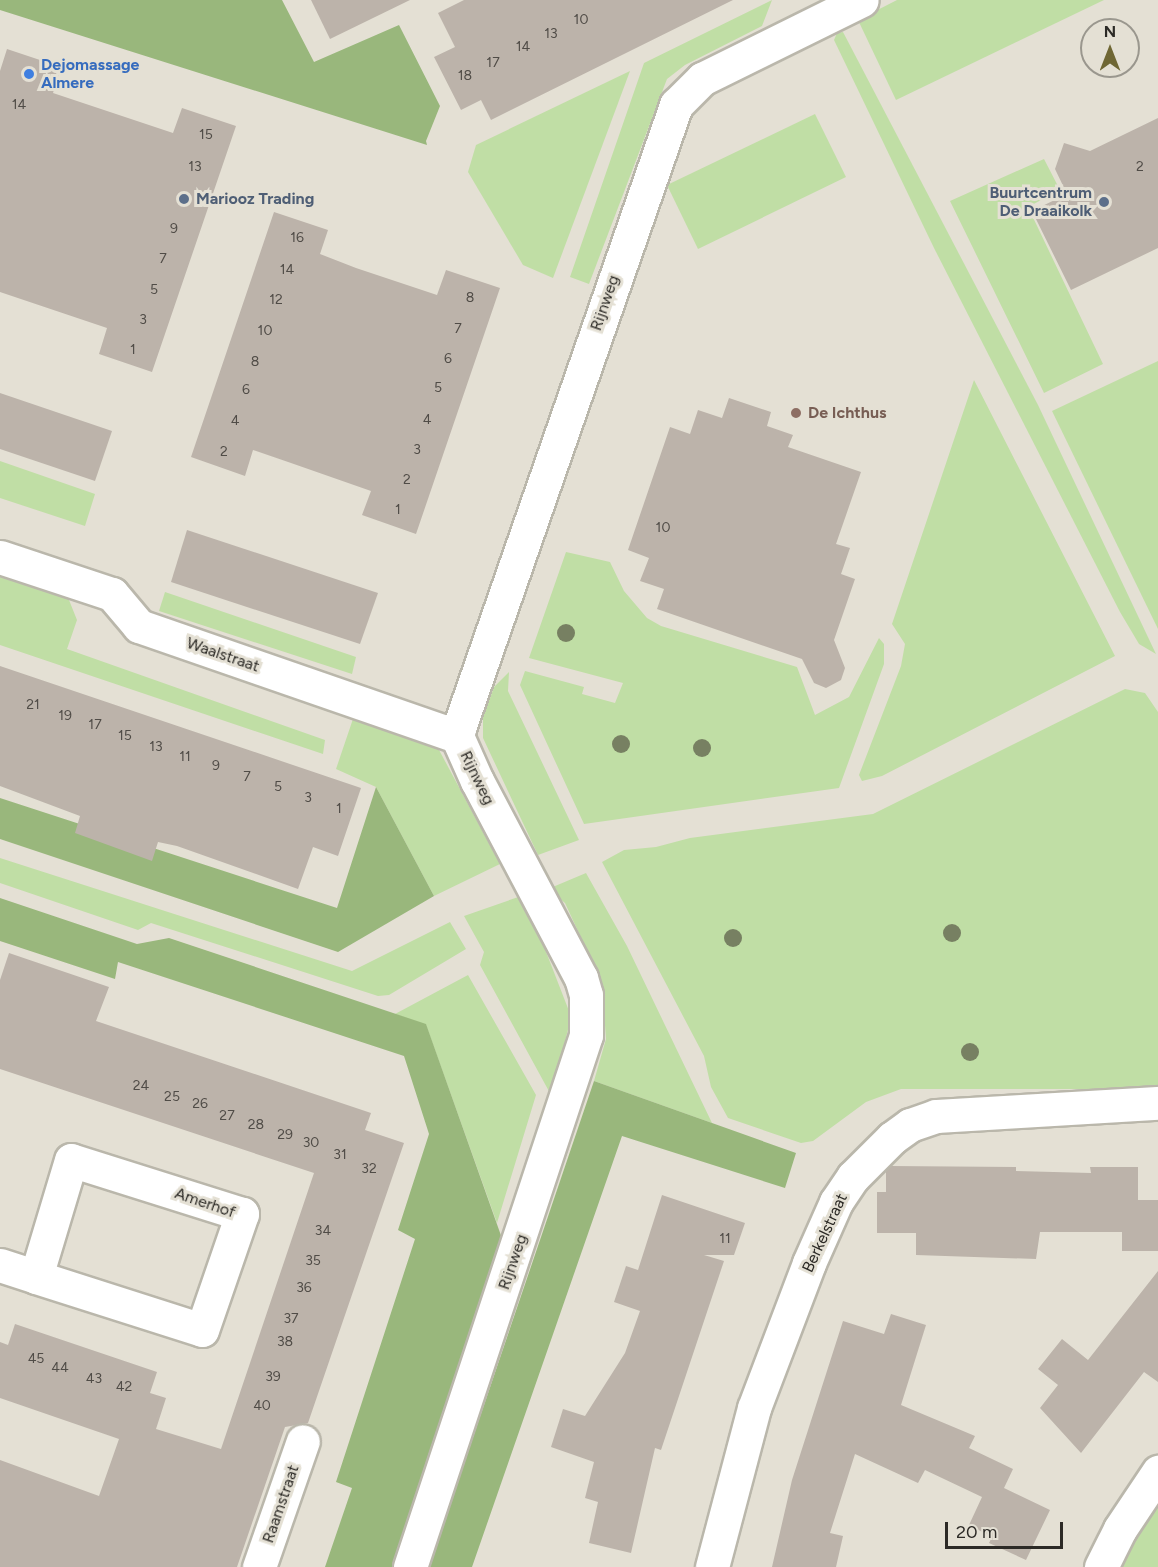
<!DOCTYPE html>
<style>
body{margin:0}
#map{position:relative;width:1158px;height:1567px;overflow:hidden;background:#e4e0d4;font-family:Figtree,sans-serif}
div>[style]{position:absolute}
.green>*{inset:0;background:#c0dea5}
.forest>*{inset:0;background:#99b77c}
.building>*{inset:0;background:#bcb3aa}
.roads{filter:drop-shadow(2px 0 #bab7ab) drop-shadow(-2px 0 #bab7ab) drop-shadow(0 2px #bab7ab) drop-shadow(0 -2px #bab7ab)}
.minor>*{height:33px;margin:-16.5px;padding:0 16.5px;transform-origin:16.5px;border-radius:16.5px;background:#fff}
.trees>*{width:18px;height:18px;margin:-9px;border-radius:50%;background:#778062}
.dots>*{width:16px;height:16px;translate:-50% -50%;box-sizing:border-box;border:3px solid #e4e0d4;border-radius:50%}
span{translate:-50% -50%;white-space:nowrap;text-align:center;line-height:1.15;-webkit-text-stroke:6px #e4e0d4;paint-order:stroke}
.number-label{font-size:14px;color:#504c47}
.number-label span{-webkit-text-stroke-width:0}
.shop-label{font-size:16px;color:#366cbe;font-weight:700}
.left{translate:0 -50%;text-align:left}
.service-label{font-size:16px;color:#4e5e75;font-weight:700}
.right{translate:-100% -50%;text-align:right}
.street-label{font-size:16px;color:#2c2a26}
.education-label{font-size:16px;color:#785e54;font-weight:700}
.north{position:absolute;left:1080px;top:18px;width:60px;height:60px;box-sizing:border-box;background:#e4e0d4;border:2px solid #9a978e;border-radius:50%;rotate:0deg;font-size:16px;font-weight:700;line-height:24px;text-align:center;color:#2c2a26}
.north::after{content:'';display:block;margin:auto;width:21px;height:27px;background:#6f6734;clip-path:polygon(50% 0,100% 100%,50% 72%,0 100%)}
.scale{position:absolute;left:945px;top:1522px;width:118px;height:27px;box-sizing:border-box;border:3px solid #2c2a26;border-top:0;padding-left:8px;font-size:18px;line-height:21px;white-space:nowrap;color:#2c2a26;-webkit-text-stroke:4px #e4e0d4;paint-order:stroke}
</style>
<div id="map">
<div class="green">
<div style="clip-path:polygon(772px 0,762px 26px,685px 65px,667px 79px,589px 284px,570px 277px,644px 63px)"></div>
<div style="clip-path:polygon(897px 0,1104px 0,896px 100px,858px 20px)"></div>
<div style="clip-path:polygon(843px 32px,1038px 405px,1156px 654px,1139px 644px,1120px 612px,934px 248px,834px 40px,837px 33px)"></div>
<div style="clip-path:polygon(630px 71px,553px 278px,523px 265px,468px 172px,476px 145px)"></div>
<div style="clip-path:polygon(815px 114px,846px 177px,698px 249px,667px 185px)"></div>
<div style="clip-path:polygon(1044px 159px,1060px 190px,1028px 207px,1103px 364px,1044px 393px,950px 201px)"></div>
<div style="clip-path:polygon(1158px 361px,1158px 629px,1052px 411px)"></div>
<div style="clip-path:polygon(974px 380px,1115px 656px,882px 776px,862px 781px,859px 775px,901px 666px,905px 644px,892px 624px)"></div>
<div style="clip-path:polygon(0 461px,95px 494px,85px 526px,0 498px)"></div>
<div style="clip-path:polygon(566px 552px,610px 562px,624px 591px,647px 618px,661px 626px,797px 667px,815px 715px,849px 697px,879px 638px,884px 644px,884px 664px,839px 788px,584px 824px,520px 685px,525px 671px,584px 687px,582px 694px,615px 703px,623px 683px,529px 658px)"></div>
<div style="clip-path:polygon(0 573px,67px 595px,77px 620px,67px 649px,325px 740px,323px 754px,0 645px)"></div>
<div style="clip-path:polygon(165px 592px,356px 657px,352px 674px,159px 611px)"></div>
<div style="clip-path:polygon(509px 672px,508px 691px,579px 840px,538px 855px,483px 738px,483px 717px,494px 687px)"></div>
<div style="clip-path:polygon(1125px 689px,1145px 693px,1158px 712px,1158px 1089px,901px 1089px,866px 1102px,813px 1141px,801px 1143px,728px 1118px,711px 1087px,704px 1056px,602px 862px,624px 850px,656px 847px,690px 838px,873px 814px)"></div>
<div style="clip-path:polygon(355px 713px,438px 748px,500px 864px,434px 896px,376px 787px,336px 769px)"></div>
<div style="clip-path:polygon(0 858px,352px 971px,450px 922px,466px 949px,389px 995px,378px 996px,151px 923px,138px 930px,0 883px)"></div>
<div style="clip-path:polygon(586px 873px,627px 946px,712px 1123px,594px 1081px,606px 1039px,602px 983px,565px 903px,548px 889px)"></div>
<div style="clip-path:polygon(524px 895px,569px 1011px,569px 1026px,551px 1095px,480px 965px,484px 952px,464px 916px)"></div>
<div style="clip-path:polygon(468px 975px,536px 1095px,497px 1223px,426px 1025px,395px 1014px)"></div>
<div style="clip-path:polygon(1158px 1485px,1158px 1567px,1112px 1567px)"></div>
</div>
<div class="forest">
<div style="clip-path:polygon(0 0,282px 0,314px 62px,399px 25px,440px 106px,426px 141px,427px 145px,0 10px)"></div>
<div style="clip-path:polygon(376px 787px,434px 896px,338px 952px,0 839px,0 798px,337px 908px)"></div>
<div style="clip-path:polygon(0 898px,137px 944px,169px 938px,426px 1024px,504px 1244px,393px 1567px,325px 1567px,352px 1488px,336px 1482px,415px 1239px,398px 1230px,429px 1134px,404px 1056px,118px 962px,115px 979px,0 941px)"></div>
<div style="clip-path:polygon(594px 1081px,796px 1153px,785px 1188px,622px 1136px,472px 1567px,429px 1567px)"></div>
</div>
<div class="building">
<div style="clip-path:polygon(311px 0,410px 0,330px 39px)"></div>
<div style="clip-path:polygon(464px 0,733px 0,491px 120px,481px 100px,461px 110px,434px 57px,455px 47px,438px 13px)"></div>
<div style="clip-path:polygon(7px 49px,61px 67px,53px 93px,173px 133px,182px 108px,236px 126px,152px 372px,99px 354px,107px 328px,0 292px,0 71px)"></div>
<div style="clip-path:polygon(1158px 118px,1158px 248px,1071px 290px,1032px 211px,1067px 194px,1055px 169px,1064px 143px,1090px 151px)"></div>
<div style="clip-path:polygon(274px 212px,328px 230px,320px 254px,356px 268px,437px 295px,446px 270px,500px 288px,416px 534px,362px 515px,371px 491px,291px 463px,253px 450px,245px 476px,191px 457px)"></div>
<div style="clip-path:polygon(0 393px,112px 431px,95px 481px,0 449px)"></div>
<div style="clip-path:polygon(729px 398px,771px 412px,767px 426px,793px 435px,788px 447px,861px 472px,836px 544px,850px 548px,841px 574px,855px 579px,834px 640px,845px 668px,841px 680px,826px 688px,814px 683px,802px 659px,657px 609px,664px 589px,640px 581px,649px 558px,628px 550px,670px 427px,690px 434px,698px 410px,722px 418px)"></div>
<div style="clip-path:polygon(187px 530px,378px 593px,360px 644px,171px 582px)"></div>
<div style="clip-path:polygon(0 666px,361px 788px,338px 856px,313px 847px,298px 889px,177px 846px,158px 842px,152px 861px,75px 833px,80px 816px,0 786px)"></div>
<div style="clip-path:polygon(9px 953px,109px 987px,96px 1021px,371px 1113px,365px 1130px,404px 1143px,308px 1423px,285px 1427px,237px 1567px,0 1567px,0 1460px,99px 1496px,119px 1439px,0 1398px,0 1342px,8px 1345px,15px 1324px,157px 1372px,150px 1393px,166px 1398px,156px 1429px,221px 1449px,314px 1173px,0 1069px,0 980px)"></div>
<div style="clip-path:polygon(890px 1166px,1016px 1167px,1016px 1171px,1091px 1173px,1090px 1167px,1138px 1167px,1138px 1200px,1158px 1200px,1158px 1251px,1122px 1251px,1122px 1232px,1040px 1232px,1036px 1259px,916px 1255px,916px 1233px,877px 1233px,877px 1192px,886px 1192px,886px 1171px)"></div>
<div style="clip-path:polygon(662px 1195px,745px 1223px,734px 1255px,704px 1255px,724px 1261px,661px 1450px,655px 1448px,631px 1553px,589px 1543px,598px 1502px,585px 1498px,594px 1462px,551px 1447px,563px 1409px,585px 1416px,625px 1353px,640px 1311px,614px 1302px,626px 1266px,638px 1270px)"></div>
<div style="clip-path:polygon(1158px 1271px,1158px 1382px,1144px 1372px,1081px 1453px,1040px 1408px,1058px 1385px,1038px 1369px,1062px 1339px,1088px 1360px)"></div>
<div style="clip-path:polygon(891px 1314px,926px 1325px,901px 1405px,975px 1436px,969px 1448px,1013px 1469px,1004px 1488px,1050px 1510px,1026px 1560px,989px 1543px,992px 1537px,969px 1525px,982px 1497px,925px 1470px,918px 1483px,855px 1454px,830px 1533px,843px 1536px,836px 1567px,772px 1567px,792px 1480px,843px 1321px,884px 1334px)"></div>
</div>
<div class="roads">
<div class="minor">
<div style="left:0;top:557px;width:118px;rotate:18.3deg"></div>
<div style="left:112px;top:594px;width:42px;rotate:49.8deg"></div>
<div style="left:139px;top:626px;width:336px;rotate:19.1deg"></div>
<div style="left:0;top:1265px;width:38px;rotate:18deg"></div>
<div style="left:36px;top:1277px;width:174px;rotate:17.7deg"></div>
<div style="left:202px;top:1330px;width:123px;rotate:-71deg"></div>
<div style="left:242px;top:1214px;width:179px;rotate:-162.5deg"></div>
<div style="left:71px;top:1160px;width:122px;rotate:106.7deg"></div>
<div style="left:259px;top:1567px;width:133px;rotate:-70.8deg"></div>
<div style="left:410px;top:1567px;width:560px;rotate:-71.69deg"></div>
<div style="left:586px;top:1035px;width:40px;rotate:-90deg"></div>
<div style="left:586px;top:995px;width:18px;rotate:-106deg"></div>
<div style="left:581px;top:978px;width:223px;rotate:-117.8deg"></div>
<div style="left:477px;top:781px;width:49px;rotate:-114deg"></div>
<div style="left:457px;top:736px;width:11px;rotate:-75deg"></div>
<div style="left:460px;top:725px;width:657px;rotate:-70.79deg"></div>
<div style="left:676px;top:105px;width:37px;rotate:-45deg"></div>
<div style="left:702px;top:79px;width:178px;rotate:-26.3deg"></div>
<div style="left:712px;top:1567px;width:164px;rotate:-75.2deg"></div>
<div style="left:754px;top:1408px;width:155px;rotate:-69.2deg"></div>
<div style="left:809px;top:1263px;width:67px;rotate:-66.1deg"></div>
<div style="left:836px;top:1202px;width:30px;rotate:-56deg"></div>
<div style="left:853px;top:1177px;width:55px;rotate:-45deg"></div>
<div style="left:892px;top:1138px;width:22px;rotate:-36deg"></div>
<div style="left:910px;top:1125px;width:28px;rotate:-19deg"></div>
<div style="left:936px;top:1116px;width:222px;rotate:-3.4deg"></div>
<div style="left:1101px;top:1567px;width:42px;rotate:-63.4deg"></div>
<div style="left:1120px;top:1529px;width:69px;rotate:-56.3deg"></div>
</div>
</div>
<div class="trees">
<div style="left:566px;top:633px"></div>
<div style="left:621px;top:744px"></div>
<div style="left:702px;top:748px"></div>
<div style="left:952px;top:933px"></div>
<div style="left:733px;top:938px"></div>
<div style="left:970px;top:1052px"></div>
</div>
<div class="dots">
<div style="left:29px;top:74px;background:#3f7fe0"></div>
<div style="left:184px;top:199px;background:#5c6f8a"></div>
<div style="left:1104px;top:202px;background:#5c6f8a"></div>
<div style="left:796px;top:413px;background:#8d6e63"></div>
</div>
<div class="number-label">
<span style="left:581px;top:20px">10</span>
<span style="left:551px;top:34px">13</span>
<span style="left:523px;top:47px">14</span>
<span style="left:493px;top:63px">17</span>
<span style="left:465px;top:76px">18</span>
<span style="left:19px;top:105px">14</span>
<span style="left:206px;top:135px">15</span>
<span style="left:195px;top:167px">13</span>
<span style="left:1140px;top:167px">2</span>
<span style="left:174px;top:229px">9</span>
<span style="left:297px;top:238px">16</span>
<span style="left:163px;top:259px">7</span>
<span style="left:287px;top:270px">14</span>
<span style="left:154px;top:290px">5</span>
<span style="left:470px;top:298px">8</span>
<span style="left:276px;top:300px">12</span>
<span style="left:143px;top:320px">3</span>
<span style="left:458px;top:329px">7</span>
<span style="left:265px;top:331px">10</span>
<span style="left:133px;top:350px">1</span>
<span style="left:448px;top:359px">6</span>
<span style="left:255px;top:362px">8</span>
<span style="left:438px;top:388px">5</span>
<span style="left:246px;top:390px">6</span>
<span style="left:427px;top:420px">4</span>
<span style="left:235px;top:421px">4</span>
<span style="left:417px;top:450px">3</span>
<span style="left:224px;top:452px">2</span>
<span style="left:407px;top:480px">2</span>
<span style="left:398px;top:510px">1</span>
<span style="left:663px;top:528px">10</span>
<span style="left:33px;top:705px">21</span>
<span style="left:65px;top:716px">19</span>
<span style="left:95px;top:725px">17</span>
<span style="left:125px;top:736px">15</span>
<span style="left:156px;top:747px">13</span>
<span style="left:185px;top:757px">11</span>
<span style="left:216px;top:766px">9</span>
<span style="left:247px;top:777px">7</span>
<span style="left:278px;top:787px">5</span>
<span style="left:308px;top:798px">3</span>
<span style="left:339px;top:809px">1</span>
<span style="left:141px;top:1086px">24</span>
<span style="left:172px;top:1097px">25</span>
<span style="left:200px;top:1104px">26</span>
<span style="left:227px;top:1116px">27</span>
<span style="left:256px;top:1125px">28</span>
<span style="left:285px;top:1135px">29</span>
<span style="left:311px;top:1143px">30</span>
<span style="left:340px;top:1155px">31</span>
<span style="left:369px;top:1169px">32</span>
<span style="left:323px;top:1231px">34</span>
<span style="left:725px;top:1239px">11</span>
<span style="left:313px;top:1261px">35</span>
<span style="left:304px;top:1288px">36</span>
<span style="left:291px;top:1319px">37</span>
<span style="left:285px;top:1342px">38</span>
<span style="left:36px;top:1359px">45</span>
<span style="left:60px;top:1368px">44</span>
<span style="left:273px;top:1377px">39</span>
<span style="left:94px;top:1379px">43</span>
<span style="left:124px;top:1387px">42</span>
<span style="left:262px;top:1406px">40</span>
</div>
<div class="shop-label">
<span class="left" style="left:41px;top:74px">Dejomassage<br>Almere</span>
</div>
<div class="service-label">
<span class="right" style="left:1092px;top:202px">Buurtcentrum<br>De Draaikolk</span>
<span class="left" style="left:196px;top:199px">Mariooz Trading</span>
</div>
<div class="street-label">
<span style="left:605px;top:303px;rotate:-71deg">Rijnweg</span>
<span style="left:223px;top:655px;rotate:19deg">Waalstraat</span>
<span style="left:477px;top:778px;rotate:64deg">Rijnweg</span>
<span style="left:205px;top:1203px;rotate:19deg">Amerhof</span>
<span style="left:825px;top:1233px;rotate:-65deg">Berkelstraat</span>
<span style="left:513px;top:1262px;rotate:-71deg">Rijnweg</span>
<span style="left:281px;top:1504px;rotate:-71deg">Raamstraat</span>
</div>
<div class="education-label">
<span class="left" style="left:808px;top:413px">De Ichthus</span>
</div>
<div class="north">N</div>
<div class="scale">20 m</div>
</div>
